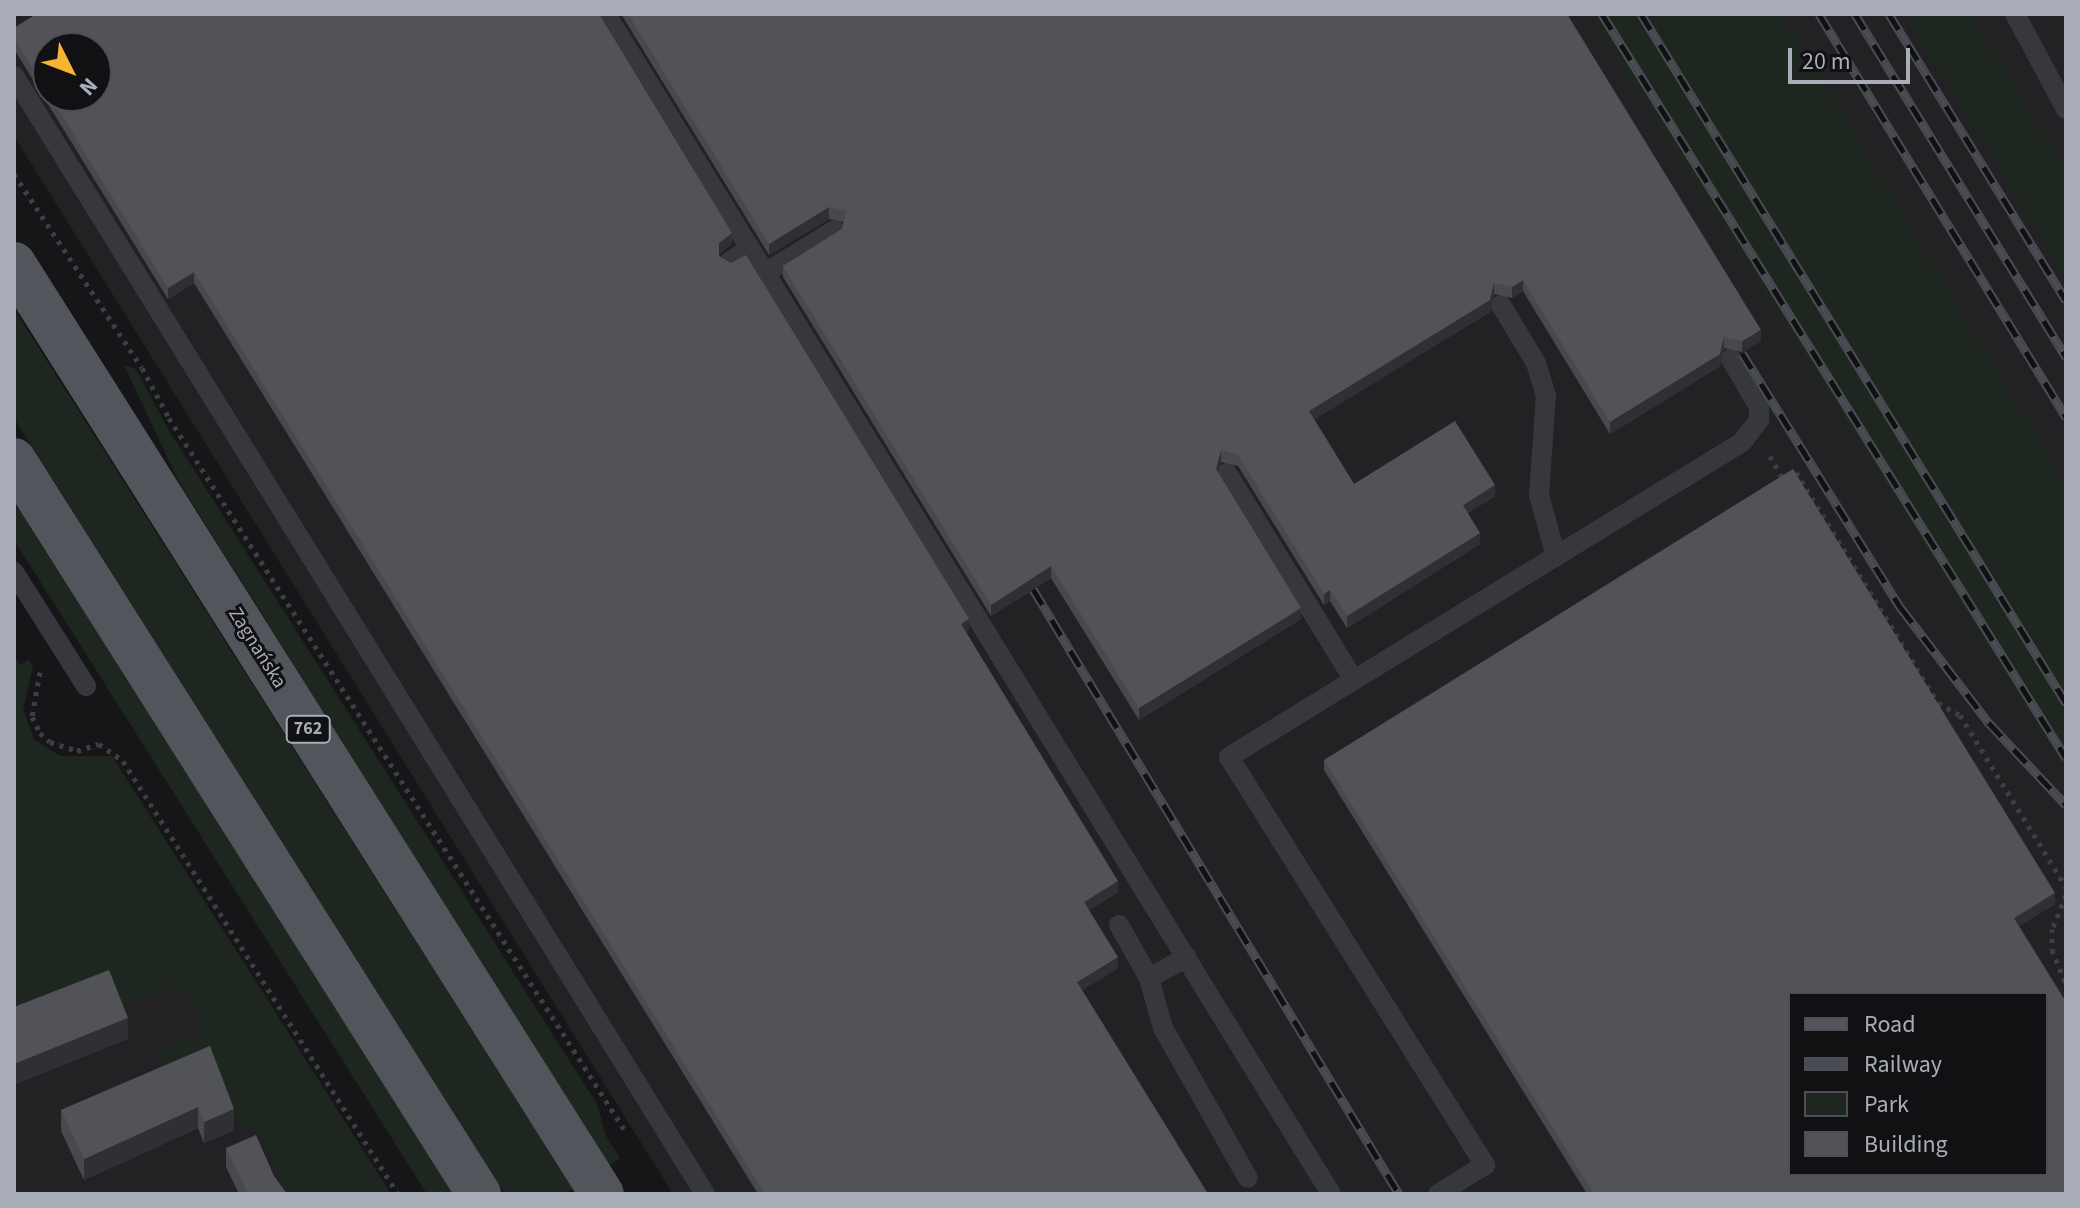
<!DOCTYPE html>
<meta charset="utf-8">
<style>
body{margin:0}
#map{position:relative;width:2080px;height:1208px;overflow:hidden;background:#161618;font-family:"Source Sans 3",sans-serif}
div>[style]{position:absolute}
.built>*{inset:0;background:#222225}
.green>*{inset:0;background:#1e271f}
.path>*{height:5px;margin-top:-2.5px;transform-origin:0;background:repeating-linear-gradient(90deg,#3d3f45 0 4px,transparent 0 10px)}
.lane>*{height:20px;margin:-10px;padding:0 10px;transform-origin:10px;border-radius:10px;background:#37383e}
.primary>*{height:44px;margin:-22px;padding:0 22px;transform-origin:22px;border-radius:22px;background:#53555d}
.rail>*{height:9px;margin-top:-4.5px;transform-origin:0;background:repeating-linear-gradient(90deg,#111113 0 18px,#4a4c53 0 36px);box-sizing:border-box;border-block:2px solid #4a4c53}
.wall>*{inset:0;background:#47494d}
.shaded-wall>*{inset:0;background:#2f3033}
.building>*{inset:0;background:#525359}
span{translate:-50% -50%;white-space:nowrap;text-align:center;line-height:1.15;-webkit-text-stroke:6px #111113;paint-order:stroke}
.shield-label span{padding:2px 6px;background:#111113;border:2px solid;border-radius:6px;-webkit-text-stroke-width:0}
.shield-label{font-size:18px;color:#a8adb9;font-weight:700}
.street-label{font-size:20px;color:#a8adb9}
.frame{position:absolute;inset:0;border:16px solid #a8adb9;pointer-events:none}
.legend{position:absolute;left:1788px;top:992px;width:260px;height:184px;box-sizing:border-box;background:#111113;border:2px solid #4d4f55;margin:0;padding:10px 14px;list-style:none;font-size:24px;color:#a8adb9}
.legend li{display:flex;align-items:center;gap:16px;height:40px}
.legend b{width:40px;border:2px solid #4d4f55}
.north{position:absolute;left:32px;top:32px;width:80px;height:80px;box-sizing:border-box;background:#111113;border:2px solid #4d4f55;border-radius:50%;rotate:132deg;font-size:22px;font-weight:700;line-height:32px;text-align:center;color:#a8adb9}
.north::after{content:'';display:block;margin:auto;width:28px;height:36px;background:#f7b430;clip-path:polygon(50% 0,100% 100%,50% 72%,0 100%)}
.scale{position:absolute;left:1788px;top:48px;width:122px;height:36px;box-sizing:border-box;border:4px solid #a8adb9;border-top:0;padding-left:10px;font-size:24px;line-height:28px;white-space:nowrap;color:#a8adb9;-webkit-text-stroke:6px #111113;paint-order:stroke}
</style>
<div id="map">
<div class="built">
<div style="clip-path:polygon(evenodd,14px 14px,2066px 14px,2066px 1194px,673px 1194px,14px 136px,14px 14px,48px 48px,96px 48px,96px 96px,48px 96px,48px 48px,14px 14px,1790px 994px,2046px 994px,2046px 1174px,1790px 1174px,1790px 994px)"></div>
<div style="clip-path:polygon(220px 925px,391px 1194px,14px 1194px,14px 1007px)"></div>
</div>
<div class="green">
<div style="clip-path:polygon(1590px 14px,1781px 14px,2066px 484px,2066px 773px)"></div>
<div style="clip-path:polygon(1904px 14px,1971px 14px,2066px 170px,2066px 277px)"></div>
<div style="clip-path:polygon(14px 309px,573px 1189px,565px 1194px,505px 1194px,14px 418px)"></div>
<div style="clip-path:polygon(124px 365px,136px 369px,168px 429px,597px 1104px,606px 1136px,620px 1158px,609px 1166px,179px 482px)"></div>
<div style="clip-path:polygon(14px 502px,283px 925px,453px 1194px,427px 1194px,14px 540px)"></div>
<div style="clip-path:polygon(14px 655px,20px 665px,29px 659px,33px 667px,23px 709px,34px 739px,60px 756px,112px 756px,391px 1194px,285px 1194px,261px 1133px,252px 1127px,242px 1131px,225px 1089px,167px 1078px,160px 1053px,200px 1032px,196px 1011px,177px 983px,137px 1003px,14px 1021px)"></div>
</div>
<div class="path">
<div style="left:14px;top:174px;width:232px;rotate:56.6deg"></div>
<div style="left:142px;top:368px;width:57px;rotate:61.6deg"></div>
<div style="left:169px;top:418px;width:850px;rotate:57.39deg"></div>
<div style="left:1770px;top:456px;width:26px;rotate:61deg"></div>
<div style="left:1792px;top:474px;width:4px;rotate:-27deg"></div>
<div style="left:1796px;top:472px;width:271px;rotate:58.4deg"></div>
<div style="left:1938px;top:703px;width:25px;rotate:29deg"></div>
<div style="left:1960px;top:715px;width:202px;rotate:58.4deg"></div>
<div style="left:40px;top:672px;width:46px;rotate:100.1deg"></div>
<div style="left:32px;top:717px;width:18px;rotate:63deg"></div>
<div style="left:40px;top:733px;width:13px;rotate:42deg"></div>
<div style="left:50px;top:742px;width:28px;rotate:18deg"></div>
<div style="left:77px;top:751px;width:23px;rotate:-18deg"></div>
<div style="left:99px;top:744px;width:29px;rotate:35deg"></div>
<div style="left:123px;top:761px;width:513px;rotate:57.58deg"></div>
<div style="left:2066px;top:895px;width:37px;rotate:112deg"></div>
<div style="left:2052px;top:929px;width:21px;rotate:90deg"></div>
<div style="left:2052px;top:950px;width:37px;rotate:68deg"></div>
</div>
<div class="lane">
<div style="left:606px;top:14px;width:1385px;rotate:58.43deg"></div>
<div style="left:2015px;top:14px;width:108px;rotate:61.8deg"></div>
<div style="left:14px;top:76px;width:1314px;rotate:58.28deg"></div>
<div style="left:730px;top:261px;width:23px;rotate:-31deg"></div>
<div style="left:765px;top:273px;width:82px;rotate:-31.6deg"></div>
<div style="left:1501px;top:305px;width:68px;rotate:58.9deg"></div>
<div style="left:1536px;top:363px;width:34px;rotate:73deg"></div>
<div style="left:1546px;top:395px;width:100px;rotate:94deg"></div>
<div style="left:1539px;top:495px;width:64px;rotate:74.7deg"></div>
<div style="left:1227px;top:473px;width:243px;rotate:58.5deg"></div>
<div style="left:1354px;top:680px;width:147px;rotate:148.4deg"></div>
<div style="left:1229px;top:757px;width:482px;rotate:57.9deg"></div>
<div style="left:1485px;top:1165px;width:55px;rotate:148.3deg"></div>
<div style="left:14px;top:572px;width:135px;rotate:57.7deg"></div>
<div style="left:1354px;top:680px;width:455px;rotate:-31.5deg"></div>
<div style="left:1742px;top:442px;width:28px;rotate:-52deg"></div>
<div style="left:1759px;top:420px;width:13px;rotate:-90deg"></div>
<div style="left:1759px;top:407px;width:56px;rotate:-120.3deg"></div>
<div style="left:1119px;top:925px;width:61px;rotate:60.5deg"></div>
<div style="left:1149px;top:978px;width:43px;rotate:-28.9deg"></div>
<div style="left:1149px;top:978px;width:52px;rotate:74.4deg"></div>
<div style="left:1163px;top:1028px;width:172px;rotate:60.5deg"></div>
</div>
<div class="primary">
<div style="left:14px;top:264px;width:1100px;rotate:57.7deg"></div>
<div style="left:14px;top:460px;width:869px;rotate:57.65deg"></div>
</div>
<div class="rail">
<div style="left:1602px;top:14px;width:877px;rotate:58.05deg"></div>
<div style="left:1641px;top:14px;width:810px;rotate:58.33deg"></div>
<div style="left:1819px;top:14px;width:473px;rotate:58.5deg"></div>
<div style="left:1855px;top:14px;width:403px;rotate:58.4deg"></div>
<div style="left:1889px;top:14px;width:337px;rotate:58.3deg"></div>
<div style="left:1742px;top:353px;width:301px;rotate:58.1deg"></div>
<div style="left:1901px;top:608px;width:145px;rotate:52.6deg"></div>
<div style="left:1989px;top:723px;width:112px;rotate:46.8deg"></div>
<div style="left:1033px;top:589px;width:707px;rotate:58.83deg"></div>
</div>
<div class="wall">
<div style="clip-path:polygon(evenodd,32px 14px,599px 14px,732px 244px,719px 254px,719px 256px,969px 630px,966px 632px,1118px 892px,1089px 910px,1118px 968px,1082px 990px,1208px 1194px,758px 1194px,194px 283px,168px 299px,14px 49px,14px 28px,33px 16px,32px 14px,48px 48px,96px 96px,48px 96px,48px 48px)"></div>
<div style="clip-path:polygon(621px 14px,1567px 14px,1761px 341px,1742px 352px,1724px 348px,1720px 366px,1610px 434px,1523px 291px,1512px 298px,1494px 294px,1490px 312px,1314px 419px,1354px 484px,1495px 496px,1468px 513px,1480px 544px,1347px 628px,1330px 601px,1324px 605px,1238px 466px,1221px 462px,1218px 472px,1301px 619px,1139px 720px,1051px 578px,991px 616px,783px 277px,783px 266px,842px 229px,844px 222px,829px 219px,769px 255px)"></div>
<div style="clip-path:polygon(1324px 760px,2055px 904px,2019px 926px,2066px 1194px,1587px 1194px,1324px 770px)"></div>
<div style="clip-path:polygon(210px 1046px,234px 1130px,204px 1143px,198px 1128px,84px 1180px,61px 1131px,61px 1110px)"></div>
<div style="clip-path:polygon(226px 1148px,274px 1176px,287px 1194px,239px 1194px,226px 1167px)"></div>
</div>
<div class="shaded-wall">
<div style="clip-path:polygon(829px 207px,829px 219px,769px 255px,769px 244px)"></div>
<div style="clip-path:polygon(732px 233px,732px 244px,719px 254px,719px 243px)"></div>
<div style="clip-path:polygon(194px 272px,194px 283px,168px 299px,168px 288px)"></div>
<div style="clip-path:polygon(1523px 280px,1523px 291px,1512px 298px,1512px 287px)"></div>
<div style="clip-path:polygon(1494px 283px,1494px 294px,1490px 312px,1309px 423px,1309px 411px)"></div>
<div style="clip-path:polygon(1761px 330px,1761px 341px,1742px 352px,1742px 341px)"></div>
<div style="clip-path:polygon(1724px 337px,1724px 348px,1720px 366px,1610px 434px,1610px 422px)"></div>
<div style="clip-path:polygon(1221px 450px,1221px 462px,1216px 480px,1216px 469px)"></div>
<div style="clip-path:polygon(1495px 485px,1495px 496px,1463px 516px,1463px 505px)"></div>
<div style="clip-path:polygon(1480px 533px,1480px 544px,1347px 628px,1347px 616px)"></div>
<div style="clip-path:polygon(1051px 566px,1051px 578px,991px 616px,991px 605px)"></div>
<div style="clip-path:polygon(1330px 590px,1330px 601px,1324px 605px,1324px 594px)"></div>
<div style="clip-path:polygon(1301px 608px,1301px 619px,1139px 720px,1139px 708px)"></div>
<div style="clip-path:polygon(969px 619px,969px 630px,961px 635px,961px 624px)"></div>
<div style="clip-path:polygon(1118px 881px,1118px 892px,1084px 914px,1084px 902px)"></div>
<div style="clip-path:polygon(2055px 893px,2055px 904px,2014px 929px,2014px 918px)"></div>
<div style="clip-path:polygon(1118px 957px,1118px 968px,1077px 993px,1077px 982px)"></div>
<div style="clip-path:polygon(128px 1018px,128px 1039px,14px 1085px,14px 1064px)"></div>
<div style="clip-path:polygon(198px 1107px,198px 1128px,84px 1180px,84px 1159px)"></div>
<div style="clip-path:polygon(234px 1109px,234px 1130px,204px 1143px,204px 1122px)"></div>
</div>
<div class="building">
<div style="clip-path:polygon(37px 14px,599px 14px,732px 233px,719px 243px,719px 256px,731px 263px,746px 255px,969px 619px,961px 624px,1118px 881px,1084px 902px,1118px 957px,1077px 982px,1208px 1194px,765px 1194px,194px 272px,168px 288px,50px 96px,96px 96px,96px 48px,48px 48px,48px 93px,14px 38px,14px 28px)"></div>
<div style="clip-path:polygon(628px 14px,1567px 14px,1761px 330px,1742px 341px,1724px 337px,1720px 354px,1610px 422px,1523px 280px,1512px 287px,1494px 283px,1490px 300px,1309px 411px,1354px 484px,1455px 421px,1495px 485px,1463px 505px,1480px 533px,1347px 616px,1330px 590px,1324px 594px,1238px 455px,1221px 450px,1216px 469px,1301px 608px,1139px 708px,1051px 566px,991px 605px,783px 266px,842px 229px,846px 211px,829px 207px,769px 244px)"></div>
<div style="clip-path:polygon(evenodd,1793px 469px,2055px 893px,2014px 918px,2066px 1002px,2066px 1194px,1594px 1194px,1324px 760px,1793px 469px,1790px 994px,2046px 994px,2046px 1174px,1790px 1174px,1790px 994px)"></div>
<div style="clip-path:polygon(109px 970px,128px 1018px,14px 1064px,14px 1007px)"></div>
<div style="clip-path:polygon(210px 1046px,234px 1109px,204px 1122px,198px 1107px,84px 1159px,61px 1110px)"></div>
<div style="clip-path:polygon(256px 1135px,274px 1176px,287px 1194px,248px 1194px,226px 1148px)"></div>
</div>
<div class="shield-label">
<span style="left:308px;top:729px">762</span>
</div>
<div class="street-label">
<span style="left:257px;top:648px;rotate:58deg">Zagnańska</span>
</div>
<div class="frame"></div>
<ul class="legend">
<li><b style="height:10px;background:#53555d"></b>Road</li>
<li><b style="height:10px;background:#4a4c53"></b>Railway</li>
<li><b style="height:22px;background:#1e271f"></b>Park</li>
<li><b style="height:22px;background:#525359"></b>Building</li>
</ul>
<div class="north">N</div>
<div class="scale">20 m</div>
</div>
